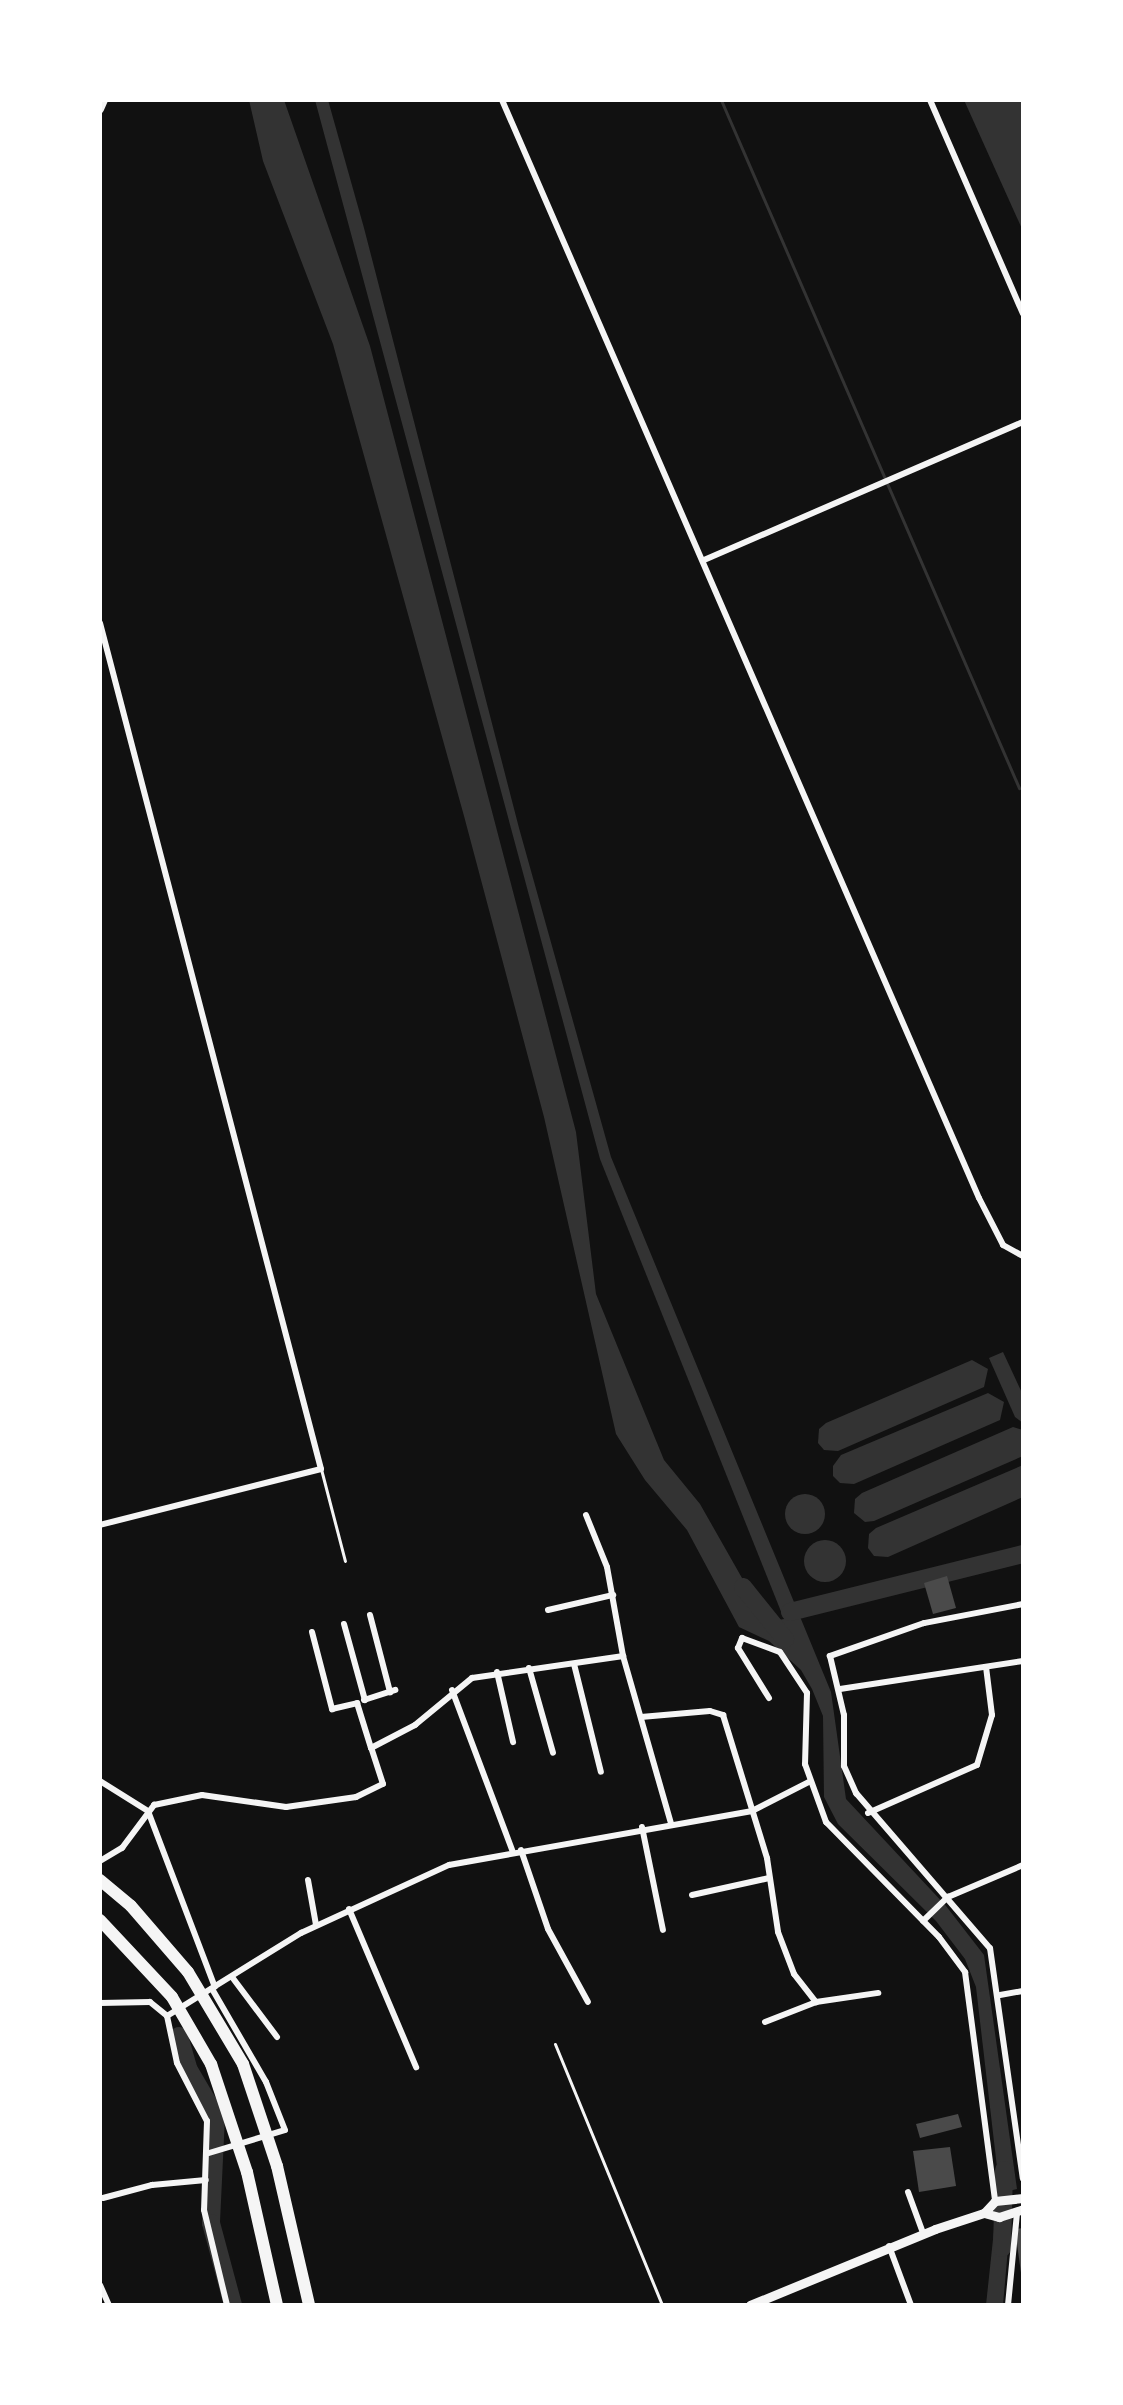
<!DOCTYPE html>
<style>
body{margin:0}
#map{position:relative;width:1123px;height:2405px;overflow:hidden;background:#111;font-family:"Varela Round",sans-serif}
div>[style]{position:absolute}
.water>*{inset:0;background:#333}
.round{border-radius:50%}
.stream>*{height:3px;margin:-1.5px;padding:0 1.5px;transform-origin:1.5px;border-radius:1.5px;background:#333}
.river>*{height:18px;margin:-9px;padding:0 9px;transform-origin:9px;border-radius:9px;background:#333}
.building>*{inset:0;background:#4a4a4a}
.service>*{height:3px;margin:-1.5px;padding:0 1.5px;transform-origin:1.5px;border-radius:1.5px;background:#f5f5f5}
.minor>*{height:6px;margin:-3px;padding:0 3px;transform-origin:3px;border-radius:3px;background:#f5f5f5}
.tertiary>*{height:8px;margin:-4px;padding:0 4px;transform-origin:4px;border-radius:4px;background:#f5f5f5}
.secondary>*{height:9px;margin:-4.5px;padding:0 4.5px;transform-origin:4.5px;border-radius:4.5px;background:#f5f5f5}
.motorway>*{height:12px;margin:-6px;padding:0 6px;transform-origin:6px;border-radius:6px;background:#f5f5f5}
span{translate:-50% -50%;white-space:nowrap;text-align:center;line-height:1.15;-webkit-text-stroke:6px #fff;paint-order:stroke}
.frame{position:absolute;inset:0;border:102px solid #fff;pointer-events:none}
</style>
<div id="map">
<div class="water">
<div style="clip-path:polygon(249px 100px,284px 100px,370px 346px,576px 1132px,596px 1294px,664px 1460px,700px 1504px,767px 1622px,784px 1619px,600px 1159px,315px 100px,328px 100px,364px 228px,519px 828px,611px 1157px,831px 1692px,846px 1799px,946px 1906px,984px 1955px,1017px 2189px,1000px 2193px,976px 1987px,965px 1959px,936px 1921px,838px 1824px,824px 1797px,823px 1716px,812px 1689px,801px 1670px,769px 1641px,739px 1627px,687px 1530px,645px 1480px,616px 1434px,544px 1117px,464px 816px,333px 344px,263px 161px)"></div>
<div style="clip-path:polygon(964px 100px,1023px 100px,1023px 231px)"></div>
<div style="clip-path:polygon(1003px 1352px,1023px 1395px,1023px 1423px,1015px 1417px,989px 1358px)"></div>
<div style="clip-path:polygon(972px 1360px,988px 1369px,984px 1387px,838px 1451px,824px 1450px,818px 1443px,819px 1429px,826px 1423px)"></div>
<div style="clip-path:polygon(988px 1393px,1004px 1402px,1000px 1420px,854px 1484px,840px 1483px,833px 1476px,833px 1466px,841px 1455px)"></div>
<div style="clip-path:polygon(1013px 1427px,1023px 1430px,1023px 1456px,874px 1521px,865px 1522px,854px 1513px,855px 1499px,862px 1493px)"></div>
<div style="clip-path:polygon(1023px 1465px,1023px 1497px,888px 1557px,874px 1556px,868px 1548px,869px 1534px,876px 1528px)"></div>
<div class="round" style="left:785px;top:1494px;width:40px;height:40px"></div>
<div class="round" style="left:804px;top:1540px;width:42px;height:42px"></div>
<div style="clip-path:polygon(1010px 2225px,1003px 2305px,986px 2305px,994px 2230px)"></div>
</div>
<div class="stream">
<div style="left:721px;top:100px;width:750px;rotate:66.58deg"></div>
</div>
<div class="river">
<div style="left:743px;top:1587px;width:67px;rotate:51.1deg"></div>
<div style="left:790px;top:1612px;width:240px;rotate:-14deg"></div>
<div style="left:179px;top:2036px;width:35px;rotate:74deg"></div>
<div style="left:189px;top:2070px;width:53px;rotate:59.6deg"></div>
<div style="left:216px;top:2116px;width:107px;rotate:92.7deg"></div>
<div style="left:211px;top:2223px;width:85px;rotate:75deg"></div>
<div style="left:1002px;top:2248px;width:78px;rotate:-88.5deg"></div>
</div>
<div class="building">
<div style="clip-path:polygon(947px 1576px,956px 1608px,933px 1614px,924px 1583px)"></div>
<div style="clip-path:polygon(958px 2114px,962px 2127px,920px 2138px,916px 2124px)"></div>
<div style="clip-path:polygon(950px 2147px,956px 2186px,919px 2192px,913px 2151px)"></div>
<div style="clip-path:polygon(1023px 2228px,1023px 2273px,1021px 2273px,1015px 2229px)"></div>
</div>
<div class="service">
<div style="left:321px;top:1469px;width:95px;rotate:75.4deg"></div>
<div style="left:555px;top:2044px;width:282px;rotate:67.7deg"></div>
</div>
<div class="minor">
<div style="left:502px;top:100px;width:1197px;rotate:66.52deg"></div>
<div style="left:979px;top:1198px;width:53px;rotate:62.9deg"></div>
<div style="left:1003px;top:1245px;width:23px;rotate:29deg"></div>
<div style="left:930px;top:100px;width:233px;rotate:66.5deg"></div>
<div style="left:704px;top:560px;width:348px;rotate:-23.4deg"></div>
<div style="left:100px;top:623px;width:874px;rotate:75.36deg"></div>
<div style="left:321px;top:1469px;width:228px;rotate:165.8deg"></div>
<div style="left:586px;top:1515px;width:56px;rotate:68deg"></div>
<div style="left:607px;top:1567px;width:90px;rotate:79.8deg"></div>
<div style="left:623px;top:1656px;width:174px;rotate:74deg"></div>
<div style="left:1023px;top:1604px;width:101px;rotate:169.1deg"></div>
<div style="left:924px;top:1623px;width:100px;rotate:160.7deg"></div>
<div style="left:830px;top:1656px;width:61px;rotate:76.7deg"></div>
<div style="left:844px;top:1715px;width:51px;rotate:90deg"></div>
<div style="left:844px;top:1766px;width:30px;rotate:66deg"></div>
<div style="left:856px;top:1793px;width:205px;rotate:49.2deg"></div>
<div style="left:990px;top:1948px;width:233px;rotate:81.9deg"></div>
<div style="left:548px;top:1610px;width:67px;rotate:-13deg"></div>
<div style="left:370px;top:1615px;width:80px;rotate:75.4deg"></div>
<div style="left:344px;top:1624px;width:79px;rotate:74.6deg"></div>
<div style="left:312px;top:1632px;width:80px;rotate:75.4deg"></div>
<div style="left:332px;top:1709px;width:26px;rotate:-13deg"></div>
<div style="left:357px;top:1703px;width:47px;rotate:72.7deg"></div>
<div style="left:574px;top:1664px;width:111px;rotate:76deg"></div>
<div style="left:529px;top:1668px;width:88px;rotate:74.2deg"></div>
<div style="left:497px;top:1672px;width:72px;rotate:77.1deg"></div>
<div style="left:840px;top:1689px;width:185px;rotate:-8.7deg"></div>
<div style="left:452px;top:1690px;width:173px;rotate:69.4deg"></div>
<div style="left:769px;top:1698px;width:59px;rotate:-121.8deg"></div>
<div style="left:738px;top:1648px;width:11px;rotate:-68deg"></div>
<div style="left:742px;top:1638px;width:40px;rotate:20.2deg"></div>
<div style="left:780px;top:1652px;width:49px;rotate:56.6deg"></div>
<div style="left:807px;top:1693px;width:71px;rotate:91.6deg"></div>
<div style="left:805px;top:1764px;width:62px;rotate:70.1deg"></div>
<div style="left:826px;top:1822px;width:161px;rotate:45.5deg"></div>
<div style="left:939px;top:1937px;width:44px;rotate:53.4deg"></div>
<div style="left:965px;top:1972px;width:231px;rotate:82.5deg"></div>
<div style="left:364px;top:1700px;width:33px;rotate:-18deg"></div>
<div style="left:641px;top:1717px;width:69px;rotate:-5deg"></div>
<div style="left:710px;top:1711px;width:14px;rotate:17deg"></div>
<div style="left:723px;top:1715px;width:150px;rotate:72.9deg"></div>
<div style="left:767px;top:1858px;width:75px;rotate:81.5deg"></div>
<div style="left:778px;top:1932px;width:45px;rotate:69.1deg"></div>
<div style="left:794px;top:1974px;width:36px;rotate:52deg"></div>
<div style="left:816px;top:2002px;width:63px;rotate:-8.3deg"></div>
<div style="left:100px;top:1781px;width:57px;rotate:32deg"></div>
<div style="left:148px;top:1811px;width:188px;rotate:69.2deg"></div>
<div style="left:868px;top:1813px;width:119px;rotate:-23.8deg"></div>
<div style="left:977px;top:1765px;width:52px;rotate:-73.3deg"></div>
<div style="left:992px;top:1715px;width:48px;rotate:-97.1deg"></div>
<div style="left:642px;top:1827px;width:105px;rotate:78.5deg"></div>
<div style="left:521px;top:1850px;width:83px;rotate:71.1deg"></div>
<div style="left:548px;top:1929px;width:83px;rotate:61.3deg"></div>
<div style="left:100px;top:1861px;width:26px;rotate:-31deg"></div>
<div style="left:122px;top:1848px;width:54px;rotate:-53.3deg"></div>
<div style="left:154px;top:1805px;width:49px;rotate:-11.8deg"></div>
<div style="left:202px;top:1795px;width:85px;rotate:8.1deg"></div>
<div style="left:286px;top:1807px;width:71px;rotate:-8.1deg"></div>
<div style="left:356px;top:1797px;width:30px;rotate:-26deg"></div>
<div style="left:383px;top:1784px;width:38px;rotate:-108deg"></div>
<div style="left:371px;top:1748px;width:50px;rotate:-27.6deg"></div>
<div style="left:415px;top:1725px;width:74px;rotate:-39.5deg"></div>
<div style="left:472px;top:1678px;width:153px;rotate:-8.3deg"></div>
<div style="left:308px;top:1880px;width:46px;rotate:79.9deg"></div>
<div style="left:692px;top:1895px;width:79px;rotate:-12.4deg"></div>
<div style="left:349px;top:1909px;width:172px;rotate:67deg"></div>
<div style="left:923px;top:1921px;width:35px;rotate:-44deg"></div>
<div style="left:948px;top:1897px;width:82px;rotate:-23.1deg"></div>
<div style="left:232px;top:1977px;width:75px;rotate:53.1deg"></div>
<div style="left:1000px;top:1995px;width:23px;rotate:-10deg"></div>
<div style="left:100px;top:2003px;width:50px;rotate:-1.1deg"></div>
<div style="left:150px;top:2002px;width:22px;rotate:39deg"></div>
<div style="left:167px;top:2016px;width:48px;rotate:78deg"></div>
<div style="left:177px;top:2063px;width:65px;rotate:62.7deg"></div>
<div style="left:207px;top:2121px;width:89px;rotate:91.9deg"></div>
<div style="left:204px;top:2210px;width:98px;rotate:76.4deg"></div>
<div style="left:167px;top:2016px;width:158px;rotate:-31.8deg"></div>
<div style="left:301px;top:1933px;width:163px;rotate:-24.7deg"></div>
<div style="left:449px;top:1865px;width:308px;rotate:-10.1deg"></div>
<div style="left:752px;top:1811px;width:64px;rotate:-27deg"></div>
<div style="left:765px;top:2022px;width:55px;rotate:-21.4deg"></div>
<div style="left:209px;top:2153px;width:79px;rotate:-16.8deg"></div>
<div style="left:285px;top:2130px;width:52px;rotate:-111.6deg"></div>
<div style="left:266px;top:2082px;width:108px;rotate:-120.1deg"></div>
<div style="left:908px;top:2192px;width:44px;rotate:69.9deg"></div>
<div style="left:103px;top:2198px;width:51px;rotate:-14.9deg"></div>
<div style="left:152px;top:2185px;width:54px;rotate:-5.3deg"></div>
<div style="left:889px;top:2246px;width:63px;rotate:69.6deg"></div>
<div style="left:100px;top:2285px;width:22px;rotate:66deg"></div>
<div style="left:1008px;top:2305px;width:92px;rotate:-84.4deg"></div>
</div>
<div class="tertiary">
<div style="left:100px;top:109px;width:10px;rotate:-66deg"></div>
</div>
<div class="secondary">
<div style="left:984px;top:2213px;width:16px;rotate:-47deg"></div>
<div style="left:995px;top:2201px;width:28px;rotate:-6deg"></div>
<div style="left:750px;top:2305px;width:200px;rotate:-22.3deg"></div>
<div style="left:935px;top:2229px;width:52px;rotate:-18.1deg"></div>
<div style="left:984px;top:2213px;width:16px;rotate:15deg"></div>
<div style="left:999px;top:2217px;width:25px;rotate:-18deg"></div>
</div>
<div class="motorway">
<div style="left:100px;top:1880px;width:40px;rotate:40deg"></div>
<div style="left:131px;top:1906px;width:87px;rotate:49.2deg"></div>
<div style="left:188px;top:1972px;width:107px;rotate:59.1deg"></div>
<div style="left:243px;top:2064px;width:108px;rotate:71.6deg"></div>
<div style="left:277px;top:2166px;width:143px;rotate:77deg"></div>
<div style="left:100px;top:1920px;width:105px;rotate:46.9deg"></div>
<div style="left:172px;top:1997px;width:78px;rotate:59.8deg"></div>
<div style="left:211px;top:2064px;width:114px;rotate:71.6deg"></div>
<div style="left:247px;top:2172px;width:136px;rotate:77.3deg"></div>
</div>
<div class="frame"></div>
</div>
